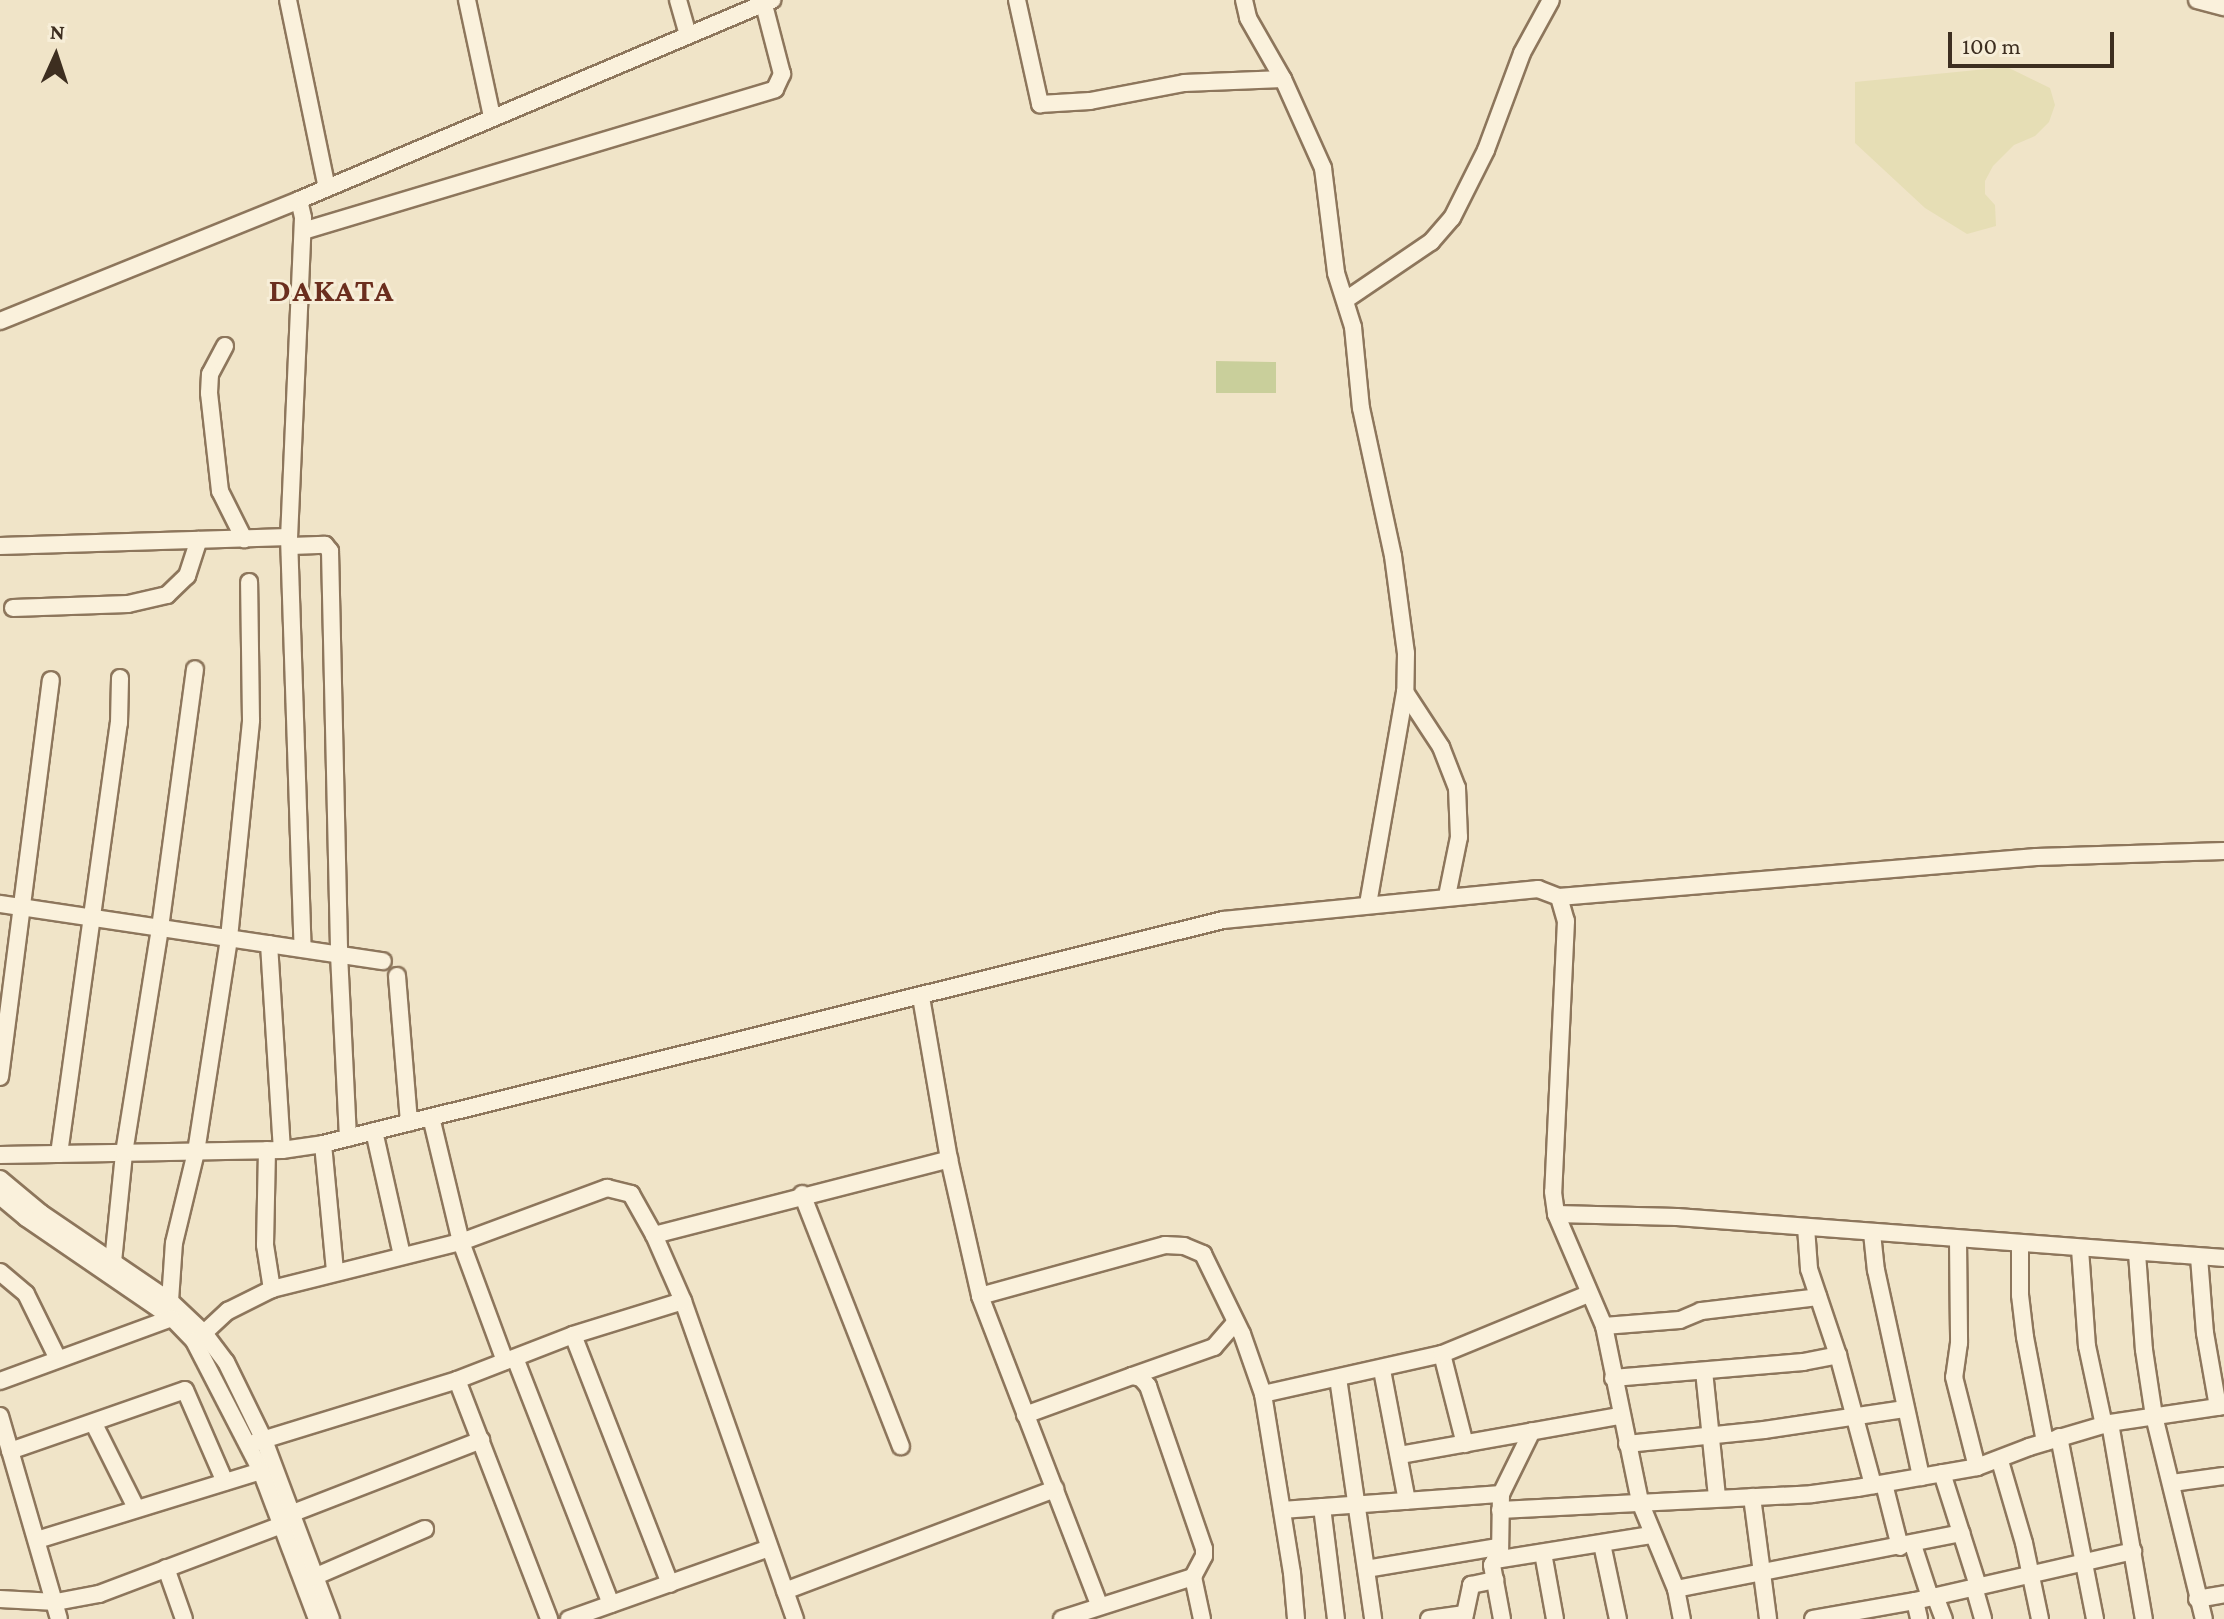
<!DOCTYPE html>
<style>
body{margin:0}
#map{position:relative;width:2224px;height:1619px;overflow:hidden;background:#f0e4c8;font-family:"Crimson Pro",serif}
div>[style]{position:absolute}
.farmland>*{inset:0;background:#e6deb5}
.green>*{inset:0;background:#c9cf9b}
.roads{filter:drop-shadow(2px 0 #8d765c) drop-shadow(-2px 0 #8d765c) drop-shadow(0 2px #8d765c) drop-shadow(0 -2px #8d765c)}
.minor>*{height:16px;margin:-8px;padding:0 8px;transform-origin:8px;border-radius:8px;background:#faf1dc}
span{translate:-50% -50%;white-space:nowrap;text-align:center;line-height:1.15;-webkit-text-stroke:6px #f7eed8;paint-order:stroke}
.district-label{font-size:32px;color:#6b2e1e;font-weight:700;letter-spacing:2px}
.north{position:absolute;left:16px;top:16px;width:80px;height:80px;-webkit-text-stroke:6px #f7eed8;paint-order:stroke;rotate:3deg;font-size:22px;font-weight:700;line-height:32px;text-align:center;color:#3d2e20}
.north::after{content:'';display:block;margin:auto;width:28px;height:36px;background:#3d2e20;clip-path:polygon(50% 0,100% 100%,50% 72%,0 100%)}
.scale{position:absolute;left:1948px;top:32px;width:166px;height:36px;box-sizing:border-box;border:4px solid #3d2e20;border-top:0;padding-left:10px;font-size:24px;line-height:28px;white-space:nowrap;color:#3d2e20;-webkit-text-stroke:6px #f7eed8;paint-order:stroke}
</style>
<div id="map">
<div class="farmland">
<div style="clip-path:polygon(2007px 67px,2050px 88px,2055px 105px,2049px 122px,2035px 136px,2014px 145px,1993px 166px,1985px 181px,1985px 194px,1995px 205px,1996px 226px,1967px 234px,1925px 208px,1855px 143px,1855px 82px)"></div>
</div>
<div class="green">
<div style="clip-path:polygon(1216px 361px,1276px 362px,1276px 393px,1216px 393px)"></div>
</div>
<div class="roads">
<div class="minor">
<div style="left:288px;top:0;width:192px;rotate:78.3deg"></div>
<div style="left:467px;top:0;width:120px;rotate:77.9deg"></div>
<div style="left:678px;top:0;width:35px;rotate:74deg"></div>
<div style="left:1017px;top:0;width:107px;rotate:77.5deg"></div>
<div style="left:1040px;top:104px;width:50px;rotate:-3.4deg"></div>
<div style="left:1090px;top:101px;width:96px;rotate:-10.8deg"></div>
<div style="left:1184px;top:83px;width:99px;rotate:-2.3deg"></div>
<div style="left:1244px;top:0;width:18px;rotate:77deg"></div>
<div style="left:1248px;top:18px;width:70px;rotate:60.2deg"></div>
<div style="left:1283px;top:79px;width:98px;rotate:65.8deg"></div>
<div style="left:1323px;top:168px;width:106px;rotate:82.9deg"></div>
<div style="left:1336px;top:273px;width:57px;rotate:72.5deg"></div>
<div style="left:1353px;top:327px;width:81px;rotate:84.4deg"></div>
<div style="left:1361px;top:408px;width:151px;rotate:77.8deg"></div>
<div style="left:1393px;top:556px;width:98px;rotate:82.4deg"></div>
<div style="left:1406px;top:653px;width:39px;rotate:91deg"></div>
<div style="left:1405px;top:692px;width:215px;rotate:99.9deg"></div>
<div style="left:2197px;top:0;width:28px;rotate:15deg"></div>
<div style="left:299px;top:200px;width:18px;rotate:77deg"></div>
<div style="left:303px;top:218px;width:319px;rotate:92.5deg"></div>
<div style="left:289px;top:537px;width:412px;rotate:88.1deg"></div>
<div style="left:303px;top:231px;width:493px;rotate:-16.7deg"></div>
<div style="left:775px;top:89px;width:17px;rotate:-65deg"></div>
<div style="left:782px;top:74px;width:71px;rotate:-104.6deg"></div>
<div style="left:1347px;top:299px;width:102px;rotate:-34.2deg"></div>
<div style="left:1431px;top:242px;width:32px;rotate:-49deg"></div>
<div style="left:1452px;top:218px;width:76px;rotate:-63.4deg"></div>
<div style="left:1486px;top:150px;width:103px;rotate:-69.6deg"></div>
<div style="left:1522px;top:53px;width:60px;rotate:-61.3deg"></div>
<div style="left:0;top:321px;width:323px;rotate:-22deg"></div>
<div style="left:299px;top:200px;width:514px;rotate:-22.92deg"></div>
<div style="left:225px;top:346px;width:32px;rotate:118deg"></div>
<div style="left:210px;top:374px;width:19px;rotate:93deg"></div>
<div style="left:209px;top:393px;width:99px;rotate:83.6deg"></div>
<div style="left:220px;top:491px;width:54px;rotate:63.4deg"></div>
<div style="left:0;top:546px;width:289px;rotate:-1.8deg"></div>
<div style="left:291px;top:546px;width:34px;rotate:-2deg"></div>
<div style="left:325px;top:545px;width:8px;rotate:50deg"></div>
<div style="left:330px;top:551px;width:403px;rotate:88.7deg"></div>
<div style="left:339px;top:954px;width:184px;rotate:87.2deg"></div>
<div style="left:13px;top:608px;width:115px;rotate:-2deg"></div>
<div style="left:128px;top:604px;width:40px;rotate:-13deg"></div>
<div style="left:167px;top:595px;width:28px;rotate:-44deg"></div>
<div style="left:187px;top:576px;width:38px;rotate:-72deg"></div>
<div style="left:1405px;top:692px;width:66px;rotate:56.8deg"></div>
<div style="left:1441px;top:747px;width:44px;rotate:68.7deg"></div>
<div style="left:1457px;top:788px;width:49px;rotate:87.7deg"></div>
<div style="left:1459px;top:837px;width:60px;rotate:101.5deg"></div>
<div style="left:1559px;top:897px;width:25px;rotate:74deg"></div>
<div style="left:1566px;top:921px;width:271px;rotate:92.7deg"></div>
<div style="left:1553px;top:1192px;width:22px;rotate:82deg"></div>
<div style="left:1556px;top:1214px;width:122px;rotate:66.8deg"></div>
<div style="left:1604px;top:1326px;width:180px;rotate:78.4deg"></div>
<div style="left:1640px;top:1502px;width:94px;rotate:67.5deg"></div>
<div style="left:1676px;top:1589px;width:31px;rotate:79deg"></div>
<div style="left:0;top:904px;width:387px;rotate:8.5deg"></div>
<div style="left:269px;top:944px;width:206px;rotate:86.4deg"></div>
<div style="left:397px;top:976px;width:147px;rotate:85.3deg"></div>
<div style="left:921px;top:997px;width:164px;rotate:80.2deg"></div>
<div style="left:949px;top:1159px;width:140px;rotate:77.2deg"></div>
<div style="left:980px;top:1296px;width:192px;rotate:-15.4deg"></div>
<div style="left:1165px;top:1245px;width:19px;rotate:3deg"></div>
<div style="left:1184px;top:1246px;width:21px;rotate:23deg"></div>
<div style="left:1203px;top:1254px;width:89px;rotate:64deg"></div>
<div style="left:1242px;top:1334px;width:64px;rotate:70.7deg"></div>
<div style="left:1263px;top:1394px;width:181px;rotate:80.8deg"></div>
<div style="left:1292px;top:1573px;width:46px;rotate:85deg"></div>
<div style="left:0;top:1077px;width:400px;rotate:-82.7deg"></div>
<div style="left:431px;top:1117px;width:129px;rotate:76.5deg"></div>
<div style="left:461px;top:1242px;width:127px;rotate:69.7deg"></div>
<div style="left:374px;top:1131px;width:127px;rotate:77.3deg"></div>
<div style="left:323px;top:1144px;width:129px;rotate:84.6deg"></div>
<div style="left:267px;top:1150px;width:95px;rotate:91.2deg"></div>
<div style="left:265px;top:1245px;width:45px;rotate:81deg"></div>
<div style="left:59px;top:1154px;width:435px;rotate:-82.1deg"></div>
<div style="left:119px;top:723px;width:45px;rotate:-88.7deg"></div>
<div style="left:0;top:1155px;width:282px;rotate:-1deg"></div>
<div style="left:282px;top:1150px;width:41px;rotate:-8.3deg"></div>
<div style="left:323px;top:1144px;width:927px;rotate:-13.98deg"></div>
<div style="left:1223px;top:920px;width:317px;rotate:-5.6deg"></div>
<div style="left:1538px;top:889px;width:22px;rotate:21deg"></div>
<div style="left:1559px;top:897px;width:479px;rotate:-4.8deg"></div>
<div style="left:2036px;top:857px;width:188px;rotate:-1.8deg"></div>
<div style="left:0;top:1179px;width:53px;rotate:39.7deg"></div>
<div style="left:41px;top:1213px;width:156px;rotate:34.3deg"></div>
<div style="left:170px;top:1301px;width:47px;rotate:43.3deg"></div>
<div style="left:204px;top:1333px;width:36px;rotate:53deg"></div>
<div style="left:226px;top:1362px;width:87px;rotate:64deg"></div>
<div style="left:264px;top:1440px;width:191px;rotate:69.5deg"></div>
<div style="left:802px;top:1194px;width:271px;rotate:68.6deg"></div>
<div style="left:0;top:1196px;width:34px;rotate:40deg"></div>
<div style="left:26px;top:1218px;width:177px;rotate:34.4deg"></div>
<div style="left:172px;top:1318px;width:32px;rotate:46deg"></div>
<div style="left:194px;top:1341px;width:146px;rotate:62.7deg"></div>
<div style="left:261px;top:1471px;width:158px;rotate:69.3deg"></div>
<div style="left:1556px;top:1214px;width:121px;rotate:1.4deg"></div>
<div style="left:1677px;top:1217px;width:549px;rotate:4.29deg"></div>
<div style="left:1806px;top:1227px;width:42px;rotate:85.9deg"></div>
<div style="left:1809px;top:1269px;width:91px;rotate:71.4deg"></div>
<div style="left:1838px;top:1355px;width:135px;rotate:74.9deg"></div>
<div style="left:1872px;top:1233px;width:37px;rotate:84deg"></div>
<div style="left:1876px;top:1270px;width:212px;rotate:77.7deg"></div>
<div style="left:1958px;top:1240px;width:103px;rotate:89.4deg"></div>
<div style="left:1959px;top:1343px;width:34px;rotate:98deg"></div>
<div style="left:1954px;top:1377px;width:93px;rotate:75.7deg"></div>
<div style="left:2020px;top:1245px;width:50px;rotate:90deg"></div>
<div style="left:2020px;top:1295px;width:42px;rotate:83.2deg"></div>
<div style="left:2025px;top:1337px;width:107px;rotate:79.2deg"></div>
<div style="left:2080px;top:1249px;width:97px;rotate:85.9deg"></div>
<div style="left:2087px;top:1346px;width:81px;rotate:77.9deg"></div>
<div style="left:2137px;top:1253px;width:97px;rotate:85.9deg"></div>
<div style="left:2144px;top:1350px;width:67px;rotate:81.4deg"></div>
<div style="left:2154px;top:1416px;width:209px;rotate:76.2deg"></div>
<div style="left:2199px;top:1257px;width:76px;rotate:85.5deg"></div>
<div style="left:2205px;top:1333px;width:75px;rotate:80deg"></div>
<div style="left:113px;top:1262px;width:110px;rotate:-84.2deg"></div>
<div style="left:124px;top:1153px;width:228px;rotate:-80.9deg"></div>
<div style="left:160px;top:928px;width:261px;rotate:-82.3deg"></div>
<div style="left:0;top:1272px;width:34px;rotate:40deg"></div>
<div style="left:26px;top:1294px;width:72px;rotate:63.8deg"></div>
<div style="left:980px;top:1296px;width:330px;rotate:68.9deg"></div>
<div style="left:170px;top:1301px;width:58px;rotate:-86.1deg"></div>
<div style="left:174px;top:1243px;width:94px;rotate:-76.4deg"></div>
<div style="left:196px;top:1152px;width:217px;rotate:-81.2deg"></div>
<div style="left:229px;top:938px;width:219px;rotate:-84.2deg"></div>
<div style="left:251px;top:720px;width:138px;rotate:-90.8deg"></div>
<div style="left:1604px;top:1326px;width:76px;rotate:-4.5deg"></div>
<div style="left:1680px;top:1320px;width:23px;rotate:-23deg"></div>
<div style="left:1701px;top:1311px;width:118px;rotate:-6.8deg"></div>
<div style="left:204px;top:1333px;width:33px;rotate:-43deg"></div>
<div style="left:228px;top:1311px;width:49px;rotate:-26.6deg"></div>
<div style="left:272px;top:1289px;width:195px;rotate:-14deg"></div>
<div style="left:461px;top:1242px;width:156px;rotate:-20.3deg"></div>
<div style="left:607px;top:1188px;width:25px;rotate:14deg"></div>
<div style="left:631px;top:1194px;width:47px;rotate:60.7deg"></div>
<div style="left:573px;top:1335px;width:267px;rotate:68.7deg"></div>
<div style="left:1442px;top:1354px;width:93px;rotate:75.7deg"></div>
<div style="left:515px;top:1358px;width:264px;rotate:68.7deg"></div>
<div style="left:1382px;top:1370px;width:133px;rotate:79.2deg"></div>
<div style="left:1704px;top:1371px;width:127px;rotate:84.1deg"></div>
<div style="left:1132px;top:1376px;width:87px;rotate:-19.5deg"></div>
<div style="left:1214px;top:1347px;width:33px;rotate:-49deg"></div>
<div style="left:1338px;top:1378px;width:244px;rotate:81.7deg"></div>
<div style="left:1613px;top:1378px;width:191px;rotate:-4.8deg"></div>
<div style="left:1803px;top:1362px;width:36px;rotate:-11deg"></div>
<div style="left:457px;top:1380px;width:256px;rotate:68.9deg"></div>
<div style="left:0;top:1381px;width:183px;rotate:-20.1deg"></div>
<div style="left:1263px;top:1394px;width:183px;rotate:-12.6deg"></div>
<div style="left:1442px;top:1354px;width:158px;rotate:-22.3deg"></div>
<div style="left:1025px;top:1415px;width:114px;rotate:-20deg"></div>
<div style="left:1132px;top:1376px;width:9px;rotate:13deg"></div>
<div style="left:1141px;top:1378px;width:11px;rotate:49deg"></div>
<div style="left:1148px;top:1386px;width:172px;rotate:71deg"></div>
<div style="left:1204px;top:1549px;width:7px;rotate:90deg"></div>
<div style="left:1204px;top:1556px;width:24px;rotate:118deg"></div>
<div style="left:1193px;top:1577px;width:43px;rotate:77.9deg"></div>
<div style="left:0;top:1416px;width:211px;rotate:73.8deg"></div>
<div style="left:2110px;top:1423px;width:199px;rotate:80.2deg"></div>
<div style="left:94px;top:1424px;width:94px;rotate:63.4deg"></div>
<div style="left:2059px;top:1437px;width:186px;rotate:78.8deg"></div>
<div style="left:256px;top:1442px;width:210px;rotate:-17.1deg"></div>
<div style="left:457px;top:1380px;width:124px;rotate:-21.2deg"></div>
<div style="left:573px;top:1335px;width:115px;rotate:-17.2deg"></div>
<div style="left:1627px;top:1444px;width:138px;rotate:-5.8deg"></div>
<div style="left:1764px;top:1430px;width:143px;rotate:-8.5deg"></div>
<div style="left:10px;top:1451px;width:185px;rotate:-19.2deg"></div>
<div style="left:185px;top:1390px;width:100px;rotate:66.5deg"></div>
<div style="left:1400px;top:1455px;width:223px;rotate:-10.1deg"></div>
<div style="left:2000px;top:1461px;width:85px;rotate:73.7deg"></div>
<div style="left:2024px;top:1543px;width:78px;rotate:78.1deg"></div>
<div style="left:1942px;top:1473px;width:119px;rotate:72.3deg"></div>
<div style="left:2172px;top:1483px;width:52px;rotate:-7.7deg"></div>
<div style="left:1884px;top:1484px;width:65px;rotate:75.7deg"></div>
<div style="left:1752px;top:1497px;width:123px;rotate:82.5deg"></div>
<div style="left:1322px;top:1507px;width:113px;rotate:82.9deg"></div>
<div style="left:1282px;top:1510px;width:220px;rotate:-4.2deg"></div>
<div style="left:1500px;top:1510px;width:312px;rotate:-2.9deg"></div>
<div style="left:1812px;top:1494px;width:45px;rotate:-7.6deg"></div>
<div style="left:1857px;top:1488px;width:122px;rotate:-9.9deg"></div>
<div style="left:1977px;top:1467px;width:56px;rotate:-21deg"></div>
<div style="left:2029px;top:1447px;width:84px;rotate:-16.5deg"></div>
<div style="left:2110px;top:1423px;width:115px;rotate:-8.5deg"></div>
<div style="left:293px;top:1513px;width:202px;rotate:-21.2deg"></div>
<div style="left:37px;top:1540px;width:234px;rotate:-17.1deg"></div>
<div style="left:1602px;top:1544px;width:77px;rotate:78deg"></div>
<div style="left:1913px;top:1545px;width:55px;rotate:71.9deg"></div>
<div style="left:1543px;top:1553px;width:67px;rotate:79.7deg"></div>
<div style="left:1500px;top:1557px;width:63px;rotate:-89.1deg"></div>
<div style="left:1501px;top:1494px;width:70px;rotate:-63.8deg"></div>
<div style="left:166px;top:1568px;width:54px;rotate:70.6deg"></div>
<div style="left:1366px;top:1569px;width:134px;rotate:-9.5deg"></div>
<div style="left:314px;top:1577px;width:121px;rotate:-23.4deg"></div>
<div style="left:1974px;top:1587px;width:33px;rotate:74deg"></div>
<div style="left:1676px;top:1589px;width:291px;rotate:-11.1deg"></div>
<div style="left:785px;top:1591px;width:289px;rotate:-20.7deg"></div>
<div style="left:1935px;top:1596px;width:25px;rotate:69deg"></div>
<div style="left:0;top:1599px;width:56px;rotate:3.1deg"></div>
<div style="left:56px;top:1602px;width:44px;rotate:-10.5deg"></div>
<div style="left:99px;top:1594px;width:196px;rotate:-20.7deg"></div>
<div style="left:2197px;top:1599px;width:27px;rotate:-10deg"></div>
<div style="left:1915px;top:1601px;width:18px;rotate:77deg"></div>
<div style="left:569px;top:1619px;width:212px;rotate:-19.5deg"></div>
<div style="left:795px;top:1619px;width:337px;rotate:-109.4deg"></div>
<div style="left:683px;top:1301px;width:72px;rotate:-113.7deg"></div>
<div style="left:654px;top:1235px;width:305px;rotate:-14.4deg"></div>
<div style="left:1062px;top:1619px;width:138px;rotate:-17.8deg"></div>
<div style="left:1429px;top:1619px;width:36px;rotate:-8deg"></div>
<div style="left:1464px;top:1619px;width:35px;rotate:-78deg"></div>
<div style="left:1471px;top:1585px;width:25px;rotate:-12deg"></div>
<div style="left:1502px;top:1619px;width:55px;rotate:-100.5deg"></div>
<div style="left:1492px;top:1565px;width:6px;rotate:-59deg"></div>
<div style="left:1495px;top:1560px;width:158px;rotate:-9.1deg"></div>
<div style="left:1813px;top:1619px;width:104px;rotate:-10deg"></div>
<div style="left:1915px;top:1601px;width:224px;rotate:-12.9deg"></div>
</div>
</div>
<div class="district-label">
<span style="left:332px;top:290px">DAKATA</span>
</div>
<div class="north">N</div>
<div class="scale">100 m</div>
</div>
